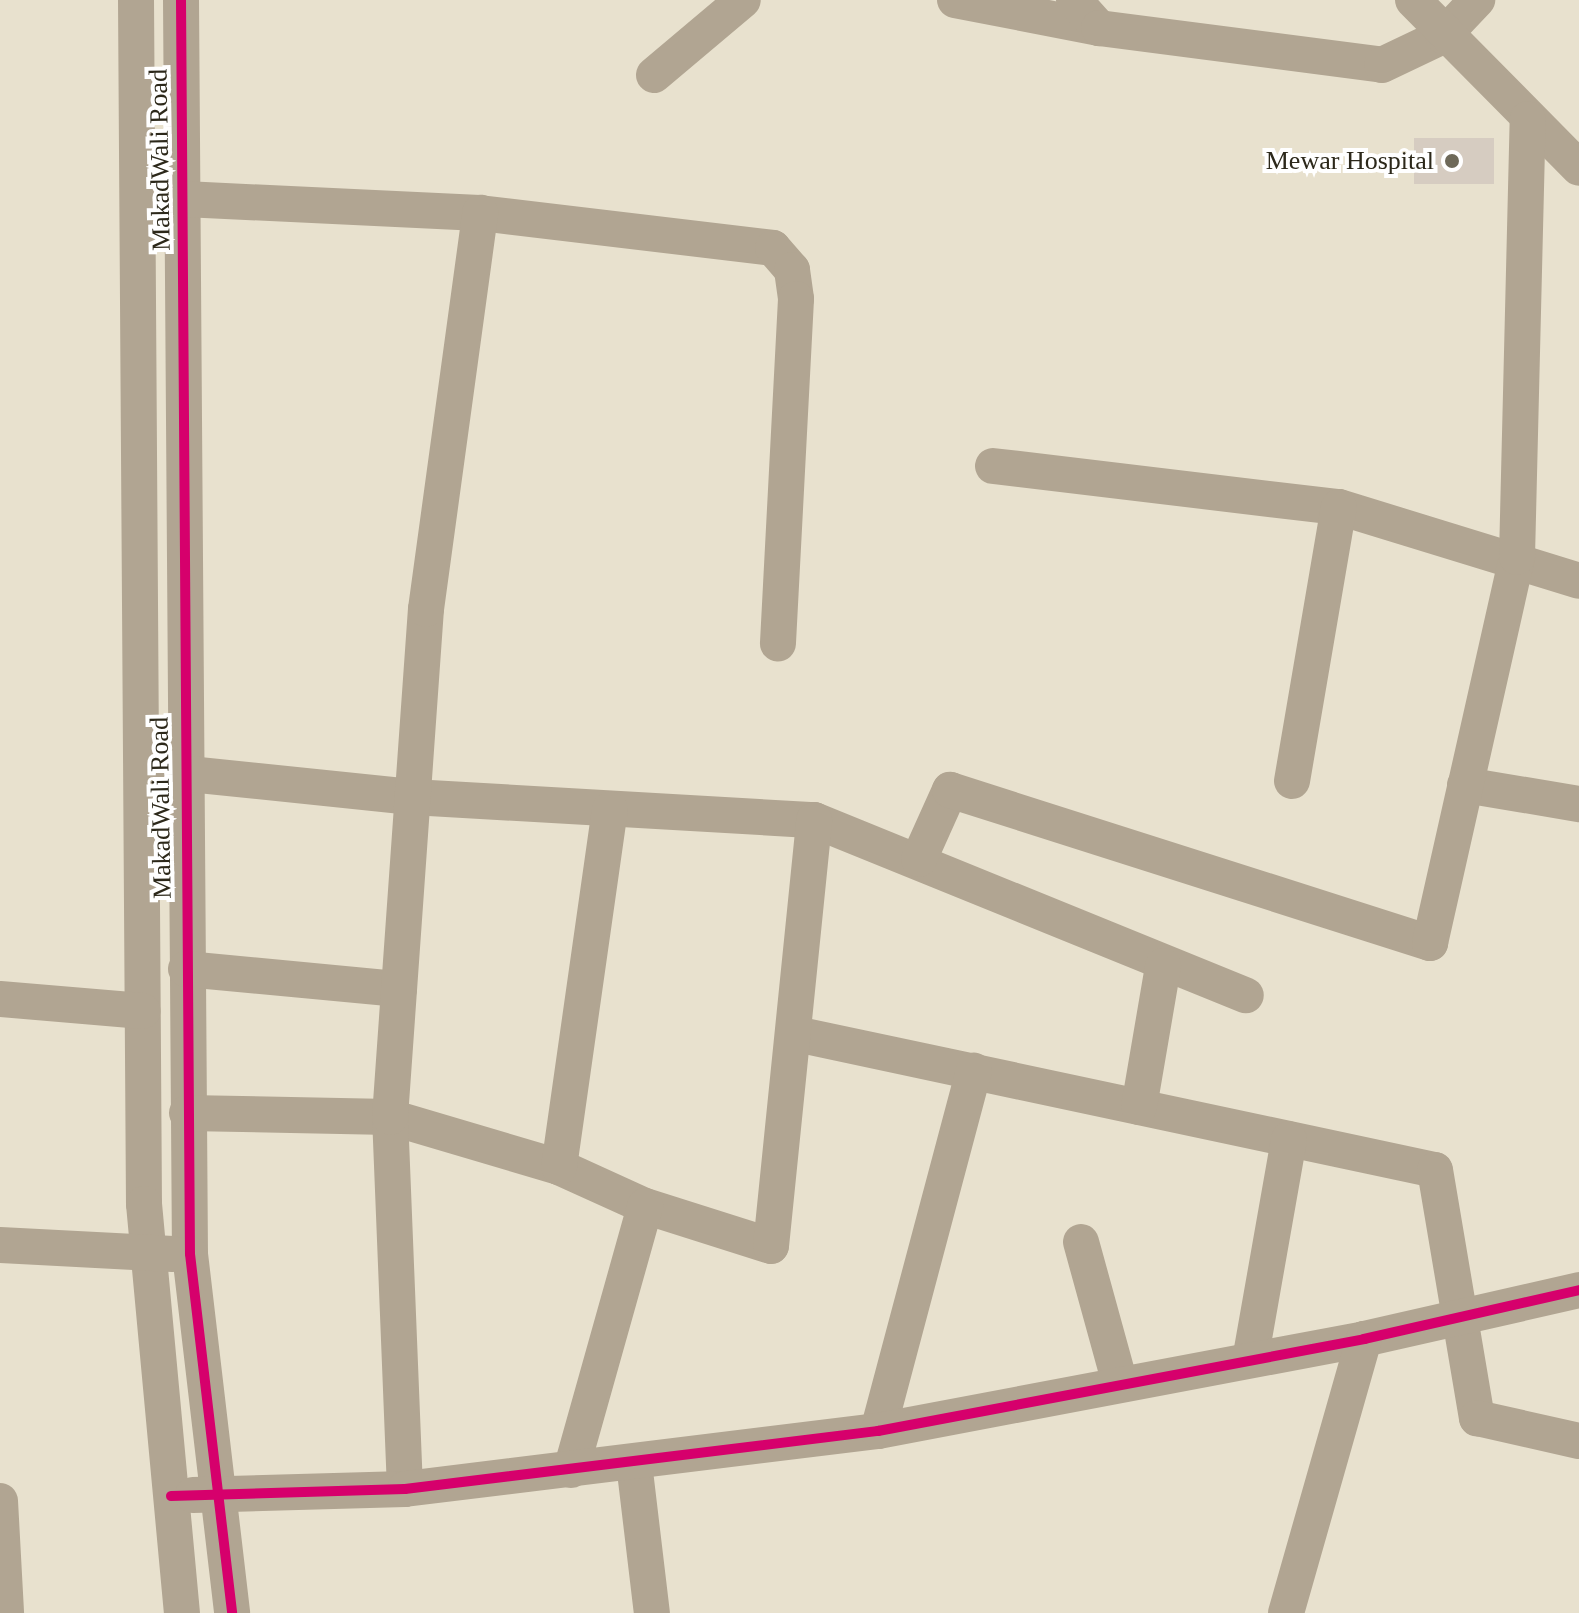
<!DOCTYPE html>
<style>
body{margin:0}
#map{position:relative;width:1579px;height:1613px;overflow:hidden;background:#e8e1ce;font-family:"Times New Roman",serif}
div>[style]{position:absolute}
.building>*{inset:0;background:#d6ccc1}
.minor>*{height:36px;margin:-18px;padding:0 18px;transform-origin:18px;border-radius:18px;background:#b1a592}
.cycleway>*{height:10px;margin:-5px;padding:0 5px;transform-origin:5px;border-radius:5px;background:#d6006c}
.dots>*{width:22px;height:22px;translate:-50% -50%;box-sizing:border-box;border:4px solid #fff;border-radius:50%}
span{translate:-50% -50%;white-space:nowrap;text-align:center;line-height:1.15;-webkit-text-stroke:8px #fff;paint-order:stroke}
.street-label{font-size:26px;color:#2c281a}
.poi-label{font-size:26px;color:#2c281a}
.right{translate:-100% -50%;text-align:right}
</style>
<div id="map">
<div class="building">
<div style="clip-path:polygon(1414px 138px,1494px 138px,1494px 184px,1414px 184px)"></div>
</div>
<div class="minor">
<div style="left:136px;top:0;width:1204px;rotate:89.62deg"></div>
<div style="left:144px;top:1204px;width:411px;rotate:84.7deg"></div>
<div style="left:181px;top:0;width:1254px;rotate:89.59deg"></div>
<div style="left:190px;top:1254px;width:361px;rotate:83.3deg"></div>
<div style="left:955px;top:0;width:147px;rotate:11deg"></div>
<div style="left:1074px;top:0;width:38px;rotate:48deg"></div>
<div style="left:1099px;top:28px;width:285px;rotate:7.4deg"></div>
<div style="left:1382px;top:65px;width:68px;rotate:-25.4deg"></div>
<div style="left:1443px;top:36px;width:50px;rotate:-46.6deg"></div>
<div style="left:1413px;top:0;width:236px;rotate:45.3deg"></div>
<div style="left:654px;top:75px;width:116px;rotate:-40.1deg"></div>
<div style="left:184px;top:199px;width:296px;rotate:2.7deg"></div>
<div style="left:480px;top:213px;width:295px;rotate:6.8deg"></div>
<div style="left:773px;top:248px;width:29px;rotate:49deg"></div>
<div style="left:792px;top:270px;width:29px;rotate:82deg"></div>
<div style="left:796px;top:299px;width:345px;rotate:93deg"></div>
<div style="left:993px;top:466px;width:348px;rotate:6.8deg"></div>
<div style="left:1339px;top:507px;width:251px;rotate:17.1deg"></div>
<div style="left:160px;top:771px;width:253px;rotate:5.9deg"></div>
<div style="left:412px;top:797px;width:403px;rotate:3.3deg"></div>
<div style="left:814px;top:820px;width:466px;rotate:22.1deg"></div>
<div style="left:1292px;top:781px;width:278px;rotate:-80.3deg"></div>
<div style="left:1465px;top:785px;width:116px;rotate:9.5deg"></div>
<div style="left:919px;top:859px;width:76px;rotate:-65.8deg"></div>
<div style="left:950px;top:790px;width:504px;rotate:17.68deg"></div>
<div style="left:1430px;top:943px;width:396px;rotate:-77.3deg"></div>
<div style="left:1517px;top:557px;width:438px;rotate:-88.6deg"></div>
<div style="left:186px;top:969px;width:214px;rotate:5.4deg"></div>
<div style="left:0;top:999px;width:143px;rotate:4.8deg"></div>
<div style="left:796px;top:1034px;width:653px;rotate:12.02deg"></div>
<div style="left:1435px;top:1170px;width:252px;rotate:80.4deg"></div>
<div style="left:1477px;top:1418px;width:105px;rotate:12.7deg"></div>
<div style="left:1139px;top:1107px;width:143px;rotate:-80.3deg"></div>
<div style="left:187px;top:1113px;width:203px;rotate:1.1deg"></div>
<div style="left:390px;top:1117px;width:176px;rotate:16.5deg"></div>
<div style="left:559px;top:1167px;width:94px;rotate:24.4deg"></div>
<div style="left:645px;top:1206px;width:132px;rotate:17.6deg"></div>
<div style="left:771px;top:1246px;width:428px;rotate:-84.2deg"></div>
<div style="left:559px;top:1167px;width:361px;rotate:-81.9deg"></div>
<div style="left:1081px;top:1242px;width:147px;rotate:74.6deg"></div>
<div style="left:0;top:1245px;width:173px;rotate:3deg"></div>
<div style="left:1251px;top:1355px;width:219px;rotate:-80deg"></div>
<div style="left:878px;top:1431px;width:373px;rotate:-75.1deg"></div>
<div style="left:634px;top:1463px;width:151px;rotate:83.2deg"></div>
<div style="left:571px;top:1470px;width:274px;rotate:-74.3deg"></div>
<div style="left:405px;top:1489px;width:372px;rotate:-92.3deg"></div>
<div style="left:390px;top:1117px;width:509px;rotate:-85.95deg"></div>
<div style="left:426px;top:609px;width:400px;rotate:-82.2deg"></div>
<div style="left:193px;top:1495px;width:212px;rotate:-1.6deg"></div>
<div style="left:405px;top:1489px;width:477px;rotate:-7deg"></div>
<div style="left:878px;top:1431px;width:495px;rotate:-10.7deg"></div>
<div style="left:1364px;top:1339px;width:221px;rotate:-12.8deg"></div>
<div style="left:0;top:1501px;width:112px;rotate:86.9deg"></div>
<div style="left:1286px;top:1613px;width:285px;rotate:-74.1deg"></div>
</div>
<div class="cycleway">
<div style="left:181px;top:0;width:1254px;rotate:89.59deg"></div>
<div style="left:190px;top:1254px;width:361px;rotate:83.3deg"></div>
<div style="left:171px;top:1496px;width:234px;rotate:-1.7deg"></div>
<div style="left:405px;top:1489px;width:477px;rotate:-7deg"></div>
<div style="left:878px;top:1431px;width:495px;rotate:-10.7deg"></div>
<div style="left:1364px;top:1339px;width:221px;rotate:-12.8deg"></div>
</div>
<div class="dots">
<div style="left:1452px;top:161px;background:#6e6959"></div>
</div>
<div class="street-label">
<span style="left:160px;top:160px;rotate:-91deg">MakadWali Road</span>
<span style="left:161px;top:808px;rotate:-91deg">MakadWali Road</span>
</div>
<div class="poi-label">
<span class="right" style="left:1434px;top:161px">Mewar Hospital</span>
</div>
</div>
